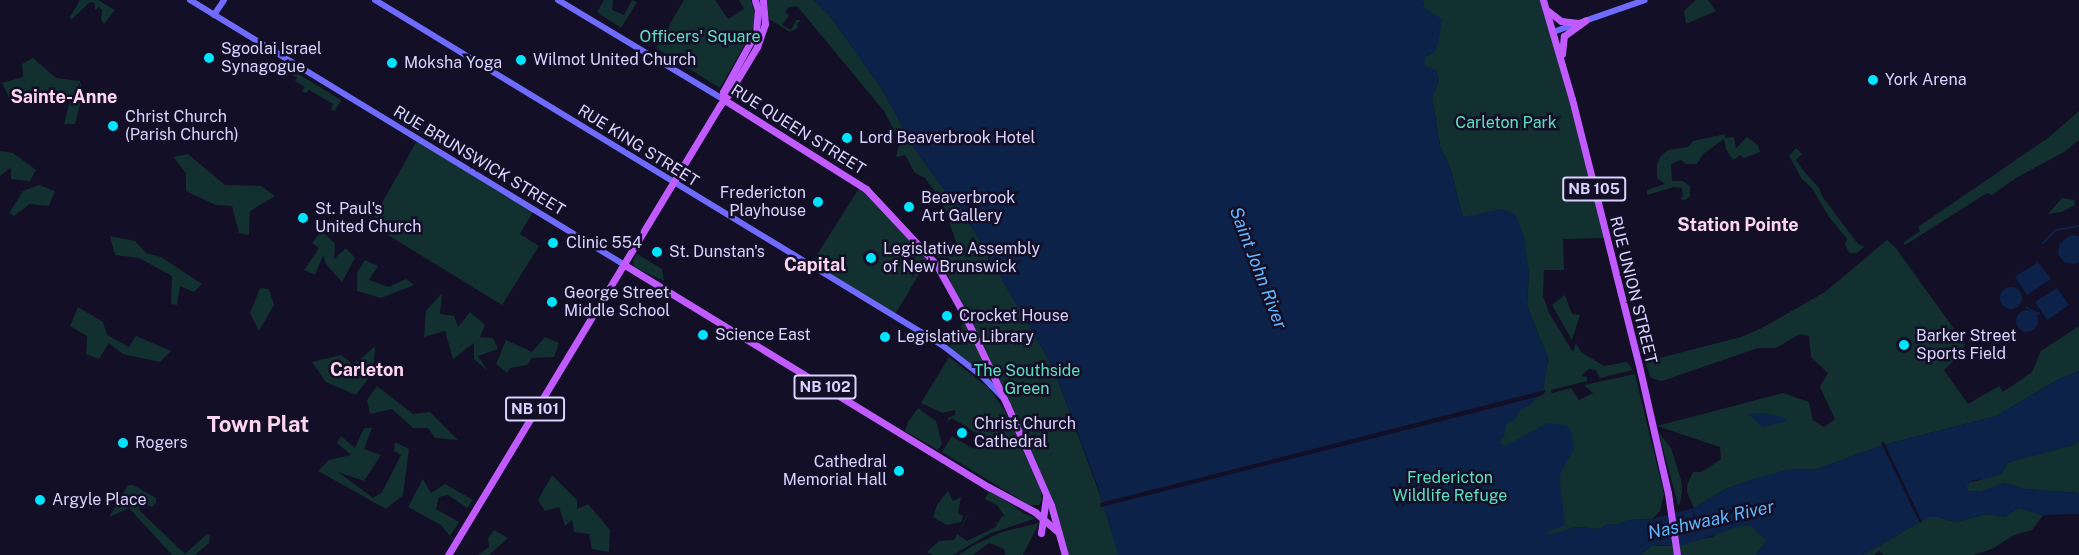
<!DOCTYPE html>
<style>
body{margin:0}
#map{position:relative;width:2079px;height:555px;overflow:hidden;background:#130f26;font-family:"Public Sans",sans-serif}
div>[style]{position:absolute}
.green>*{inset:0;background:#12302f}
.water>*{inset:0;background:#0c2248}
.round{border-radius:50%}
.pier>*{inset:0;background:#130f26}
.stream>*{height:1.5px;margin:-0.75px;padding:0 0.75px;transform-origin:0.75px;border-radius:0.75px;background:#0c2248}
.secondary>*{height:6px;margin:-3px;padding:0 3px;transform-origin:3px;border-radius:3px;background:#6f6bff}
.primary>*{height:7px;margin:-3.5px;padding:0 3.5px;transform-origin:3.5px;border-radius:3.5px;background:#c25bff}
.dots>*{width:16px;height:16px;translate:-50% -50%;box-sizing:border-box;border:3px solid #130f26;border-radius:50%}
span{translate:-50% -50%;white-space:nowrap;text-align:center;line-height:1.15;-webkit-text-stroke:5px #130f26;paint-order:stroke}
.shield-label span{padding:2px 4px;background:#130f26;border:2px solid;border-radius:4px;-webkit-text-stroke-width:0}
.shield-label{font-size:15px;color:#d9d4ff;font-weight:700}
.park-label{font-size:16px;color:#5fe0c0}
.poi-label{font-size:16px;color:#d9d4ff}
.left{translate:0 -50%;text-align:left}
.right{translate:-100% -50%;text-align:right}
.street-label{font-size:16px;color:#d9d4ff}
.neighbourhood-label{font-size:18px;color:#ffd6f0;font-weight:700}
.water-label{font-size:18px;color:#62b6ff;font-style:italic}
.district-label{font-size:22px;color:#ffd6f0;font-weight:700}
</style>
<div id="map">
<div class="green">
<div style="clip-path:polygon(80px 0,98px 0,115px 10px,104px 24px,101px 20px,102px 10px,99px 7px,95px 10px,95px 3px,90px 2px,71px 20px,70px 17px)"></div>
<div style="clip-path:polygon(604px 0,613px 0,612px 10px,624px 15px,632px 0,637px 2px,621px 28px,597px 12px)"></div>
<div style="clip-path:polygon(684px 0,715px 0,728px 19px,744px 9px,739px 0,751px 0,755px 15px,752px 32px,720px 88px,656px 48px)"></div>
<div style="clip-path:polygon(767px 0,814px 0,830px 16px,882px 89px,914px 148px,973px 229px,1053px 367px,1104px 506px,1477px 412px,1543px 390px,1548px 358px,1527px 306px,1529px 272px,1463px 217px,1450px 167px,1440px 146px,1432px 96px,1439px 81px,1436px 70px,1425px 67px,1425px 57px,1434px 52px,1430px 12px,1424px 7px,1423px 0,1543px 0,1606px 238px,1563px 239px,1564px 270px,1544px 270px,1543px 296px,1549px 313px,1573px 352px,1576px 343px,1581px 352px,1604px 366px,1627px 362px,1633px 370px,1600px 378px,1596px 370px,1589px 369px,1581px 376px,1587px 377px,1587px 381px,1551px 390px,1552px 393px,1571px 388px,1579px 400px,1593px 393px,1584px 385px,1635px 374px,1664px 494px,1660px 511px,1652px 519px,1629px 520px,1616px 525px,1607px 524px,1601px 529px,1575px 527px,1574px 555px,1065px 555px,1051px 505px,1003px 398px,948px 349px,966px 318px,947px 284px,951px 281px,938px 258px,937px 255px,956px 242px,942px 201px,925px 178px,915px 173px,905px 155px,896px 157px,900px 142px,884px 111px,797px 6px,789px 7px,785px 12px,789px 16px,782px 25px,791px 30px,796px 20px,801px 20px,797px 24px,798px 28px,790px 32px,769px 19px)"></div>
<div style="clip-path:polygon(1696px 0,1708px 0,1716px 11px,1686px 24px,1684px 11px)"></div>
<div style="clip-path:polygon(33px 58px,56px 78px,80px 81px,83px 93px,75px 124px,64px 124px,70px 100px,54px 92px,44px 105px,12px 103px,2px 83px,23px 77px,22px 64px)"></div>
<div style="clip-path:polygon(287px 67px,341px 100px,335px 111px,331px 110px,333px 104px,309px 90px,306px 93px,302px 91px,305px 87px,295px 81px,297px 78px,285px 70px)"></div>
<div style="clip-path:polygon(2079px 111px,2079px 140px,2064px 152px,2016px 178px,1992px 195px,1987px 193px,1905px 245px,1903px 243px,1920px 231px,1918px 227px,2048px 138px)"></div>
<div style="clip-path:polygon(1726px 134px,1725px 138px,1734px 137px,1736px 148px,1747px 137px,1758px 145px,1760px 152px,1744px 158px,1740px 155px,1733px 160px,1726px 149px,1724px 139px,1703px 154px,1697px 164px,1686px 164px,1681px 160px,1671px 164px,1672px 181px,1683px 181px,1690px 186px,1690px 196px,1685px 200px,1680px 199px,1683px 196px,1682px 188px,1674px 187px,1647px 195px,1647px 190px,1665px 184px,1657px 178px,1657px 165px,1660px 157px,1668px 150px,1688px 147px,1693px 141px)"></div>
<div style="clip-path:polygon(418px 139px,534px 210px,520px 234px,539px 246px,502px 305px,370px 224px)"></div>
<div style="clip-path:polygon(1796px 148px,1802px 154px,1796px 160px,1802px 169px,1819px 188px,1822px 196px,1858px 244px,1864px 247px,1857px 253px,1849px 253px,1845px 244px,1847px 239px,1829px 217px,1812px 188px,1802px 179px,1789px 156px)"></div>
<div style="clip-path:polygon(0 151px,13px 153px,36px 170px,30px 181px,11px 179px,11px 167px,0 176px)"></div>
<div style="clip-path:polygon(188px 154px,225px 185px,261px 186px,275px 196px,250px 211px,249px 235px,239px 233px,232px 206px,216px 205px,186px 191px,186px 173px,173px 157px)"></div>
<div style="clip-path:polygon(39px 185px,55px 191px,49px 206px,30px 204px,14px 216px,9px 213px,23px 191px)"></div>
<div style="clip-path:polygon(861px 185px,930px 256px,894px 316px,810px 266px)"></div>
<div style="clip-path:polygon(2062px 198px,2074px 200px,2075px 205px,2061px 212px,2048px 214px)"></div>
<div style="clip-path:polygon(321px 231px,335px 243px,334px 259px,346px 248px,355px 258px,342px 282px,326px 264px,323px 255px,315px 275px,304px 270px,319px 248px,312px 243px)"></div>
<div style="clip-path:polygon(110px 236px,135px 241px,146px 253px,161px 257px,202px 284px,194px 292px,180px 286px,177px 305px,171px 304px,172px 276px,139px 258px,115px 255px)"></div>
<div style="clip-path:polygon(1887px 240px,1895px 247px,1965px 344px,1958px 357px,1944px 370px,1968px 404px,1999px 386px,2003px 392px,2032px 372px,2041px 351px,2079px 326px,2079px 371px,2061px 378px,1996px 416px,1883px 445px,1817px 469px,1787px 470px,1725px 489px,1694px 508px,1687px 492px,1687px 485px,1693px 472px,1702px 472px,1721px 459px,1720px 447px,1657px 426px,1783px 393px,1809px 402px,1813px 420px,1824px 427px,1835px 419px,1820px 387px,1828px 373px,1811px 357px,1809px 336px,1800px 334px,1776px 348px,1758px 348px,1662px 381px,1651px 378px,1646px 364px,1648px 361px,1741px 337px,1762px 328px,1825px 292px)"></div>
<div style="clip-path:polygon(637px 254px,662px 269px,664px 281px,634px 267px,633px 260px)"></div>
<div style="clip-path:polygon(365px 260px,378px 266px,369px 280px,389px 287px,406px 279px,414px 285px,381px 298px,357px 291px,357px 273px)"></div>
<div style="clip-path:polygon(260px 288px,269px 289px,274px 305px,259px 331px,250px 313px)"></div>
<div style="clip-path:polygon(442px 293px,440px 314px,454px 316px,458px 327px,470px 312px,485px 325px,480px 337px,493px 338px,498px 349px,478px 356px,488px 371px,474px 359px,474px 343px,453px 359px,445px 331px,424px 337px,426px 311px)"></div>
<div style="clip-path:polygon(1565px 295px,1572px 314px,1580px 315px,1572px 340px,1552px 305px)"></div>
<div style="clip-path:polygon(78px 307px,103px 322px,107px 335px,129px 347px,136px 336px,171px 351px,160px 362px,123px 354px,109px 343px,99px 359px,86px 354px,87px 336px,70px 326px)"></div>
<div style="clip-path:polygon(545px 337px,559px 343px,554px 357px,532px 358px,527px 365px,510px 368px,507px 373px,496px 364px,506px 340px,532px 352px)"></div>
<div style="clip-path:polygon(375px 346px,373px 372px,356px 395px,326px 382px,312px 362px,341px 355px,354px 365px)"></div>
<div style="clip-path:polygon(949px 357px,989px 388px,1005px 411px,1040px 488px,1042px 499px,1039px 505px,1029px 505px,942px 452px,952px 436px,974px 449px,981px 436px,952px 418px,947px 422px,949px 417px,955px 415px,955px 410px,942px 413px,921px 403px)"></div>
<div style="clip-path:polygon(377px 386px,413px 414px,430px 412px,458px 440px,435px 438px,428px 428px,413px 428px,392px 409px,370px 414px,367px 400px)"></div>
<div style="clip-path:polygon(918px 408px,936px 421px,942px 444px,938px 450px,905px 431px,908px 422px)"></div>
<div style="clip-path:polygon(364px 428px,372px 428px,364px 449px,381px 455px,364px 481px,338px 472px,373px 498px,382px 492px,401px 455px,394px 451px,395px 442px,409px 449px,403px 495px,386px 509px,318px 471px,329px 460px,351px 455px,337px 443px,341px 436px,355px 448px)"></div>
<div style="clip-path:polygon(1659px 433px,1671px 448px,1681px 480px,1682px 490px,1680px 504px,1678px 505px)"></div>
<div style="clip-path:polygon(2079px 440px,2079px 493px,2025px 489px,2004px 483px,1980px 492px,1968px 491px,1966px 487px,1968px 483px,1980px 480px,2009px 462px,2073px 445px)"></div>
<div style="clip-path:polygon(552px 475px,577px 500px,577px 509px,588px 504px,610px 530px,609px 552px,592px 549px,589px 534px,574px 532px,572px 520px,565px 526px,559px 507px,545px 511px,538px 500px)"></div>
<div style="clip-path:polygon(423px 479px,431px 493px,445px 484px,473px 500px,467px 508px,448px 495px,439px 497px,436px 509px,459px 522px,450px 536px,441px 525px,408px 507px)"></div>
<div style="clip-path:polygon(128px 485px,133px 485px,156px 498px,156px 503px,152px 507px,142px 503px,139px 506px,140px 511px,185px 554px,207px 534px,210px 536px,209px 543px,195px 555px,172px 555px,129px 508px,109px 517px)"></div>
<div style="clip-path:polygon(990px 490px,1025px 514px,1037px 518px,991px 533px,953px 555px,933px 555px,927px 552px,939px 541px,954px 540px,966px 517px,969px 514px,957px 534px,967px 541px,996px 527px,997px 524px,993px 522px,998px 523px,1002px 516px,1005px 517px,997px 505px,985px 499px)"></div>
<div style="clip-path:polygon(948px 491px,953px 501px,961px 497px,958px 513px,963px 516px,961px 522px,947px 525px,933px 517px,937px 505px)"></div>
<div style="clip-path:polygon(2018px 508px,2043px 515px,2032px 530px,2014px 535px,1992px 549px,1973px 555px,1884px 555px,1879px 551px,1874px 555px,1863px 555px,1928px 517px,1938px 517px,1955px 522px,1987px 514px,2005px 517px)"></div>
<div style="clip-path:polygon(1039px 523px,1023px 555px,1005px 555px,1004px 549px,989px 543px,973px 555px,958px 555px,974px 545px,1002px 532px)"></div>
<div style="clip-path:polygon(1745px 525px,1754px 527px,1758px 534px,1765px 538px,1765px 543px,1756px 555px,1640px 555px,1652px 546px,1669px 546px,1712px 537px,1724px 530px)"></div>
<div style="clip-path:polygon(494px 530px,508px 538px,489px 555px,478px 555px,489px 547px,488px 538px)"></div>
</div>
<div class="water">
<div style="clip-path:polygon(814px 0,1423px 0,1424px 7px,1442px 19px,1438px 44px,1434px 52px,1425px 57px,1425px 66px,1436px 70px,1439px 81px,1432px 97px,1440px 146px,1450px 167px,1463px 217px,1502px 209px,1515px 214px,1524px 236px,1529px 272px,1527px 306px,1548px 358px,1543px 390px,1531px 404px,1520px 410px,1515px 419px,1506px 425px,1504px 437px,1499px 442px,1505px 446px,1547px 423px,1566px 425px,1571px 430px,1574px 450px,1561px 471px,1560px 483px,1565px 525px,1548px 532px,1549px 535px,1575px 527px,1601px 529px,1607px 524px,1616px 525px,1629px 520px,1652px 519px,1694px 508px,1725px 489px,1752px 479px,1787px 470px,1817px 469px,1883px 445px,1996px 416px,2061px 378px,2079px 371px,2079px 440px,2073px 445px,2009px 462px,2002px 473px,1987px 479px,1973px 480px,1966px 487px,1968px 491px,1980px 492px,2004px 483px,2025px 489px,2079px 493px,2079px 514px,2043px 515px,2018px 508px,2005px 517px,1987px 514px,1955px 522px,1938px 517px,1928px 517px,1863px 555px,1756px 555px,1765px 543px,1765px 538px,1758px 534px,1754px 527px,1745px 525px,1683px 545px,1652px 546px,1640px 555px,1118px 555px,1098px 487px,1053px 367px,973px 229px,914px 148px,882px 89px,830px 16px)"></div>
<div style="clip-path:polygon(2070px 235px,2079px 236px,2079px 262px,2074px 264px,2064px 262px,2058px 254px,2059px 244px)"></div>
<div style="clip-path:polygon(2038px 262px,2051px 279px,2027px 295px,2015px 277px)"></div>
<div class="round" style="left:2000px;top:287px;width:22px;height:22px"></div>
<div style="clip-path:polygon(2057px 288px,2069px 305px,2047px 320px,2035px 302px)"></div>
<div class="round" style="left:2016px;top:310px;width:22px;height:22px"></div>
<div style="clip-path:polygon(1763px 413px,1783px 417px,1788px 421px,1762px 427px,1748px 414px)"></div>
</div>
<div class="pier">
<div style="clip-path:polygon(1546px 390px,1543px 395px,1485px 410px,1101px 507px,1100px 503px)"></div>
<div style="clip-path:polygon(1884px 442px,1922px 522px,1920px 523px,1881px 443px)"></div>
</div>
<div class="stream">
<div style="left:2043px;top:243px;width:18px;rotate:-45deg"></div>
<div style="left:2056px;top:230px;width:23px;rotate:-10deg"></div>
<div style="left:2026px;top:307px;width:14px;rotate:30deg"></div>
<div style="left:2035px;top:315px;width:4px;rotate:-27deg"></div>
</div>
<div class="secondary">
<div style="left:190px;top:0;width:507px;rotate:31.37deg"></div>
<div style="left:375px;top:0;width:664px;rotate:31.32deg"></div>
<div style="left:942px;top:345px;width:51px;rotate:37.8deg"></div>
<div style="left:982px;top:376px;width:29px;rotate:46deg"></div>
<div style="left:558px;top:0;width:192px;rotate:31deg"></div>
<div style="left:214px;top:15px;width:18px;rotate:-56deg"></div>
<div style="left:1553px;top:32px;width:97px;rotate:-19.2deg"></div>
</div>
<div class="primary">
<div style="left:1543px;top:0;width:103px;rotate:73.7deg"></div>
<div style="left:1572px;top:99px;width:279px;rotate:75.9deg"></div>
<div style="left:1640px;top:370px;width:126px;rotate:77.2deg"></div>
<div style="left:1668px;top:493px;width:63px;rotate:81.7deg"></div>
<div style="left:1548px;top:11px;width:16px;rotate:38deg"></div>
<div style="left:1561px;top:21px;width:17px;rotate:7deg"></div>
<div style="left:1562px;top:54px;width:18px;rotate:-84deg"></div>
<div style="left:1564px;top:36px;width:27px;rotate:-36deg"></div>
<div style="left:723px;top:99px;width:169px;rotate:32.2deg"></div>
<div style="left:866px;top:189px;width:103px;rotate:47deg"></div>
<div style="left:936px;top:264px;width:62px;rotate:60.9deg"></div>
<div style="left:966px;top:318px;width:96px;rotate:64.8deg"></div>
<div style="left:1007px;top:405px;width:109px;rotate:66.3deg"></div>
<div style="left:1051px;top:505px;width:52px;rotate:74.4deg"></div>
<div style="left:723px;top:99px;width:7px;rotate:-90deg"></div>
<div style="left:723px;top:92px;width:68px;rotate:-61.2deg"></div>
<div style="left:756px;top:32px;width:22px;rotate:-85deg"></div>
<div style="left:758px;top:10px;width:10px;rotate:-107deg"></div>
<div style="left:623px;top:264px;width:429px;rotate:31.4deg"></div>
<div style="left:989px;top:487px;width:52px;rotate:28.5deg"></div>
<div style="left:1035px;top:512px;width:30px;rotate:41deg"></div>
<div style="left:1041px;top:533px;width:36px;rotate:-82deg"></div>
<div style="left:448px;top:555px;width:526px;rotate:-58.85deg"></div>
<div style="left:720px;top:105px;width:13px;rotate:-51deg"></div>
<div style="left:728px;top:95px;width:56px;rotate:-58.9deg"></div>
<div style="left:757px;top:47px;width:24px;rotate:-71deg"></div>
<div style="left:765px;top:24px;width:24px;rotate:-95deg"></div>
</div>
<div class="dots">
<div style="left:209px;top:58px;background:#00e5ff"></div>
<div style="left:521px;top:60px;background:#00e5ff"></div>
<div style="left:392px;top:63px;background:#00e5ff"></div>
<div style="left:1873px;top:80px;background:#00e5ff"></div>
<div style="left:113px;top:126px;background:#00e5ff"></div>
<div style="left:847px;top:138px;background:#00e5ff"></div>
<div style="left:818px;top:202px;background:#00e5ff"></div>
<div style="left:909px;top:207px;background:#00e5ff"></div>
<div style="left:303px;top:218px;background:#00e5ff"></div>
<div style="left:553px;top:243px;background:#00e5ff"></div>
<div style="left:657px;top:252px;background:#00e5ff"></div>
<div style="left:871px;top:258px;background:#00e5ff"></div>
<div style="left:552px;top:302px;background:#00e5ff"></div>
<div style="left:947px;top:316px;background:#00e5ff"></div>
<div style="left:703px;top:335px;background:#00e5ff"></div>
<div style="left:885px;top:337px;background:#00e5ff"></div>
<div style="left:1904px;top:345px;background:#00e5ff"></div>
<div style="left:962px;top:433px;background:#00e5ff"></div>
<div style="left:123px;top:443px;background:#00e5ff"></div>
<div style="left:899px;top:471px;background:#00e5ff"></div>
<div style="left:40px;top:500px;background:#00e5ff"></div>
</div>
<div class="shield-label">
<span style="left:1594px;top:189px">NB 105</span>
<span style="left:825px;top:387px">NB 102</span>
<span style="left:535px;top:409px">NB 101</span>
</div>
<div class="park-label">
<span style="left:700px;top:37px">Officers' Square</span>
<span style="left:1506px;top:123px">Carleton Park</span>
<span style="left:1027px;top:380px">The Southside<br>Green</span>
<span style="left:1450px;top:487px">Fredericton<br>Wildlife Refuge</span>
</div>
<div class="poi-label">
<span class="left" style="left:221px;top:58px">Sgoolai Israel<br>Synagogue</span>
<span class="left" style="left:533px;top:60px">Wilmot United Church</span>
<span class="left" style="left:404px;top:63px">Moksha Yoga</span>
<span class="left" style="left:1885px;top:80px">York Arena</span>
<span class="left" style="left:125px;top:126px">Christ Church<br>(Parish Church)</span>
<span class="left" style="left:859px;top:138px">Lord Beaverbrook Hotel</span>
<span class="right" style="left:806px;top:202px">Fredericton<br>Playhouse</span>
<span class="left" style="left:921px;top:207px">Beaverbrook<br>Art Gallery</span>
<span class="left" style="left:315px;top:218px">St. Paul's<br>United Church</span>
<span class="left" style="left:566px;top:243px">Clinic 554</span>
<span class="left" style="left:883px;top:258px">Legislative Assembly<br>of New Brunswick</span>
<span class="left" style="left:669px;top:252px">St. Dunstan's</span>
<span class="left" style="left:564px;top:302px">George Street<br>Middle School</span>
<span class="left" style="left:959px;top:316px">Crocket House</span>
<span class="left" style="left:715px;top:335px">Science East</span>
<span class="left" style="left:1916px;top:345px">Barker Street<br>Sports Field</span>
<span class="left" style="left:897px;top:337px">Legislative Library</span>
<span class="left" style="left:974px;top:433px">Christ Church<br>Cathedral</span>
<span class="left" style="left:135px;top:443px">Rogers</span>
<span class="right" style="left:887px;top:471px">Cathedral<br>Memorial Hall</span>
<span class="left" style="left:52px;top:500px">Argyle Place</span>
</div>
<div class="street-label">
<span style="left:798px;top:130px;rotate:32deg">RUE QUEEN STREET</span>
<span style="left:638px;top:146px;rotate:32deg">RUE KING STREET</span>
<span style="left:479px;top:161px;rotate:31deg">RUE BRUNSWICK STREET</span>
<span style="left:1633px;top:290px;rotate:76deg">RUE UNION STREET</span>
</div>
<div class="neighbourhood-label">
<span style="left:64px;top:97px">Sainte-Anne</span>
<span style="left:1738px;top:225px">Station Pointe</span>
<span style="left:815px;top:265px">Capital</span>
<span style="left:367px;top:370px">Carleton</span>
</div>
<div class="water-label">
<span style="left:1258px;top:268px;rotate:69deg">Saint John River</span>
<span style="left:1711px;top:520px;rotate:-12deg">Nashwaak River</span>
</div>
<div class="district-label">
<span style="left:258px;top:425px">Town Plat</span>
</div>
</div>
